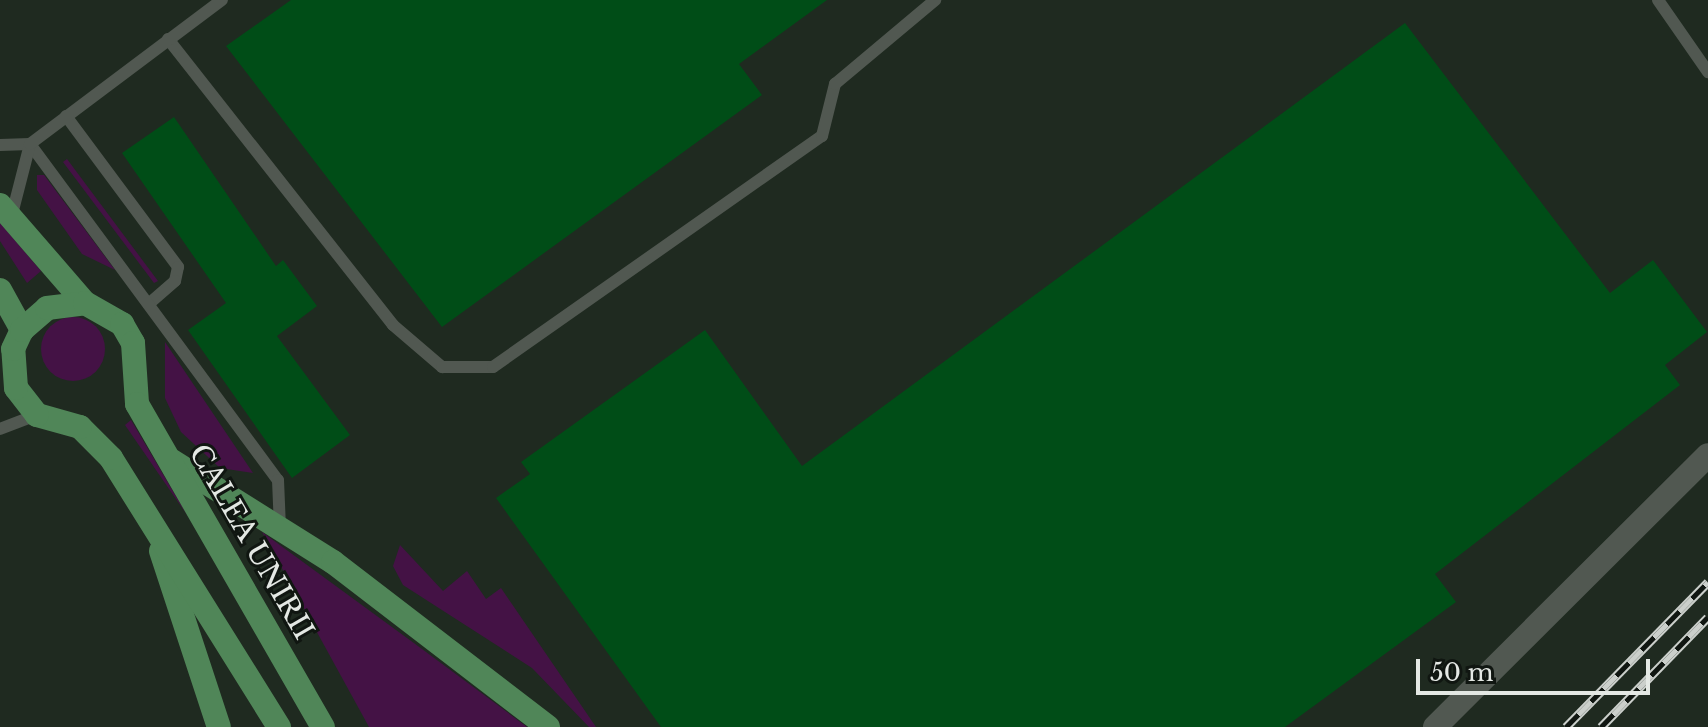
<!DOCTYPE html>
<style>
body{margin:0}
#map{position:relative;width:1708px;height:727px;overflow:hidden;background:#191f1a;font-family:"Libre Baskerville",serif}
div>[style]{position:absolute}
.built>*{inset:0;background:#1f2a20}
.green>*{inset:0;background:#441245}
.round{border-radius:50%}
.building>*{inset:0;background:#004d17}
.service>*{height:12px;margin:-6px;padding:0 6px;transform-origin:6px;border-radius:6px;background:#515851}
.minor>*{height:24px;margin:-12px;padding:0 12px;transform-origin:12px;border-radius:12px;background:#515851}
.primary>*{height:24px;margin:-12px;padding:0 12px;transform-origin:12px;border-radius:12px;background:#508658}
.rail>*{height:9px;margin-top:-4.5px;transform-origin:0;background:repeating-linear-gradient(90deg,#101611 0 18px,#cbcfcb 0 36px);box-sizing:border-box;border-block:2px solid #cbcfcb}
span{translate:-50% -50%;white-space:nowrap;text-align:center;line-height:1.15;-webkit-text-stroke:6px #101611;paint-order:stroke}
.street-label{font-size:28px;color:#e4e8e4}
.scale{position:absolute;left:1416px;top:659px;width:234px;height:36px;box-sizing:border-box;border:4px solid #e4e8e4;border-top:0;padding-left:10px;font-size:24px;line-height:28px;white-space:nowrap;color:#e4e8e4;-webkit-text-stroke:6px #101611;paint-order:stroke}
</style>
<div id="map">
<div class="built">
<div style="clip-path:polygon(0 0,1708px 0,1708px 727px,0 727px)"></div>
</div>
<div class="green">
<div style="clip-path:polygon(67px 159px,158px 281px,154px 283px,63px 162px)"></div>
<div style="clip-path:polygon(37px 175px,44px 175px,115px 270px,82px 254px,37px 190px)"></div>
<div style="clip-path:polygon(0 223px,41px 271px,27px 283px,0 241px)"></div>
<div class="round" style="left:41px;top:317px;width:64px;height:64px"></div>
<div style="clip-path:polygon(165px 342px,253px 473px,220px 468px,181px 432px,165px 398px)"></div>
<div style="clip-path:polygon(131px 420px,187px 515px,125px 425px)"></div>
<div style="clip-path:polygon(262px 532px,422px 649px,527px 727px,369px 727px)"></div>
<div style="clip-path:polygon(400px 545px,443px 591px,467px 571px,486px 599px,501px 588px,596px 727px,589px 727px,532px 668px,403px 585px,393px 566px)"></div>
</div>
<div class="building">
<div style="clip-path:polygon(291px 0,827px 0,739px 64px,762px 95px,442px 327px,226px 46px)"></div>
<div style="clip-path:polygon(1405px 23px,1610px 293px,1653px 260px,1707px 332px,1665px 365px,1680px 385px,1435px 574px,1456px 602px,1285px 727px,661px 727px,496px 498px,530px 474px,521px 462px,705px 330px,802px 466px)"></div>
<div style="clip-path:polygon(174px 117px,276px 266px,283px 260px,317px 306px,277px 336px,350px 435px,292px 478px,188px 330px,226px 303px,122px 153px)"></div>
</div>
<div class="service">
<div style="left:1658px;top:0;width:88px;rotate:55.2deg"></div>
<div style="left:168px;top:39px;width:364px;rotate:51.8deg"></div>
<div style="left:393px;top:325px;width:65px;rotate:40.6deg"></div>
<div style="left:442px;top:367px;width:51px"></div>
<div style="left:493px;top:367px;width:402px;rotate:-35.1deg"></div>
<div style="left:822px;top:136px;width:54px;rotate:-76deg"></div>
<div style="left:835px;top:84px;width:131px;rotate:-40deg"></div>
<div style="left:66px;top:116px;width:188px;rotate:53.4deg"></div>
<div style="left:178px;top:267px;width:14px;rotate:102deg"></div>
<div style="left:175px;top:281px;width:35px;rotate:139deg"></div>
<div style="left:30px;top:144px;width:418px;rotate:53.6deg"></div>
<div style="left:278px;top:480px;width:47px;rotate:87.6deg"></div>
<div style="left:0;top:145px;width:30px;rotate:-2deg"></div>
<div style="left:11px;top:218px;width:76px;rotate:-75.6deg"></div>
<div style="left:30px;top:144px;width:240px;rotate:-36.9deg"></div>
<div style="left:0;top:429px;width:40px;rotate:-21deg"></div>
</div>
<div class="minor">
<div style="left:1435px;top:727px;width:385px;rotate:-44.9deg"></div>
</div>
<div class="primary">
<div style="left:0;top:205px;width:130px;rotate:49.1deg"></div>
<div style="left:0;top:290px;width:46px;rotate:61.2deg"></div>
<div style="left:172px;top:461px;width:190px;rotate:32.1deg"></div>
<div style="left:333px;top:562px;width:271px;rotate:37.5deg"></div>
<div style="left:161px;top:551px;width:185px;rotate:71.8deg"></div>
<div style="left:279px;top:727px;width:317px;rotate:-122deg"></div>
<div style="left:111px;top:458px;width:44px;rotate:-135deg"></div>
<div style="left:80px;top:427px;width:45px;rotate:-164.4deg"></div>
<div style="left:37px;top:415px;width:34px;rotate:-128deg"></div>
<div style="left:16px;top:388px;width:39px;rotate:-94deg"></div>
<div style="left:13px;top:349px;width:21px;rotate:-65deg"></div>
<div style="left:22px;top:330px;width:33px;rotate:-41deg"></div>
<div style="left:47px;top:308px;width:38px;rotate:-7deg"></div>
<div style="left:85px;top:303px;width:43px;rotate:29.6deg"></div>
<div style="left:122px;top:324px;width:22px;rotate:60deg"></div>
<div style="left:133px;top:343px;width:61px;rotate:86.2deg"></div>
<div style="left:137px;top:404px;width:373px;rotate:60.1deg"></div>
</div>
<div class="rail">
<div style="left:1566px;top:727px;width:203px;rotate:-45.6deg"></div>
<div style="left:1601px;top:727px;width:153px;rotate:-45.8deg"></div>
</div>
<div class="street-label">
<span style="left:251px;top:542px;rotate:60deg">CALEA UNIRII</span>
</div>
<div class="scale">50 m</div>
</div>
